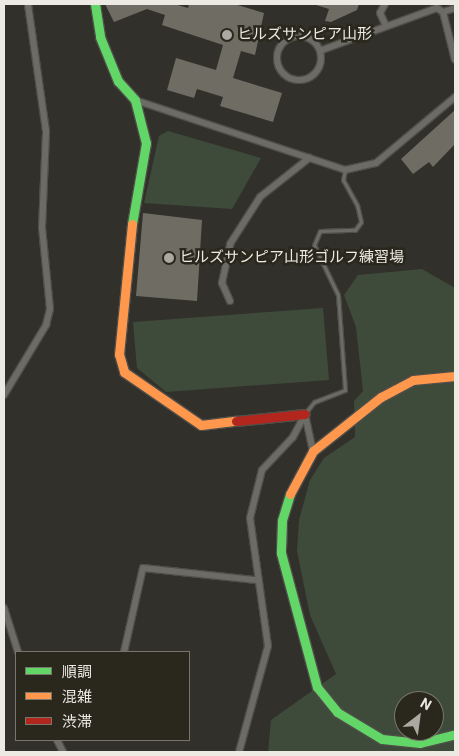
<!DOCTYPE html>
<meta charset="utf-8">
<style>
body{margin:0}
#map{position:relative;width:459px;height:756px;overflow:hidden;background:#31302a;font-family:Roboto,"Noto Sans JP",sans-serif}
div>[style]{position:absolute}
.green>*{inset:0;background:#3f4b3a}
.building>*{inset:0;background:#6f6d63}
.roads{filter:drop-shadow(1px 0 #4f4e49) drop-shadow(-1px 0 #4f4e49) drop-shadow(0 1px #4f4e49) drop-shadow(0 -1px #4f4e49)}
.lane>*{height:3px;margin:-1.5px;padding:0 1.5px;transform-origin:1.5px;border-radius:1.5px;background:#6c6b66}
.street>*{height:6px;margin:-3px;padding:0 3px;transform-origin:3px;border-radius:3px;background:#6c6b66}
.street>.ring{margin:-3px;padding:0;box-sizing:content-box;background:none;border:6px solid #6c6b66;border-radius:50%}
.fast>*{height:9px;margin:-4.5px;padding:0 4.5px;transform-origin:4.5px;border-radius:4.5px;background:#63d668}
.slow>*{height:9px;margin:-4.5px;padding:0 4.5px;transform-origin:4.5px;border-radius:4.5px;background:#ff974d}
.jam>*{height:9px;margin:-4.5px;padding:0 4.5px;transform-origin:4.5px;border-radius:4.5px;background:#b3261e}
.dots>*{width:14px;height:14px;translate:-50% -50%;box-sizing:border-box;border:2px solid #2a281d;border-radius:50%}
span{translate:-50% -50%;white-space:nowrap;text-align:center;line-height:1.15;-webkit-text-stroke:5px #2a281d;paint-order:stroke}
.poi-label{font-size:15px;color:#eceae3}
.left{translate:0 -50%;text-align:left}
.frame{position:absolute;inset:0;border:5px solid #eceae3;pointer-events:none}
.legend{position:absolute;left:15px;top:651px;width:175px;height:90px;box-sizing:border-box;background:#2a281d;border:1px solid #78766c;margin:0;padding:6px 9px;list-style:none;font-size:15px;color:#eceae3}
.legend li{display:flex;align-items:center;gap:10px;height:25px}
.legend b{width:25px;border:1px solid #78766c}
.north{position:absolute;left:394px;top:691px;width:50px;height:50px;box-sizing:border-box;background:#2a281d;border:1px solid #78766c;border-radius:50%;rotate:30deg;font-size:14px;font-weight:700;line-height:20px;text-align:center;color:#eceae3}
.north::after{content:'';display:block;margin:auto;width:18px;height:22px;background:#aba9a2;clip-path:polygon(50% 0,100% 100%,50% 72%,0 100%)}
</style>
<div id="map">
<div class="green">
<div style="clip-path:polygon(168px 131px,261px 158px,232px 209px,144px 203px,159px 136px)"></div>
<div style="clip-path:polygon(evenodd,422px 269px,455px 288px,455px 752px,268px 752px,271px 720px,336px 674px,310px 615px,297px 551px,299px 520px,310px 480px,324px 458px,355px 437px,354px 401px,363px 391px,356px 327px,344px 295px,358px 275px,422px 269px,404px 701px,434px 701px,434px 731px,404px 731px,404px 701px)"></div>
<div style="clip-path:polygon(323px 308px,329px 380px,166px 392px,137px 368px,133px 322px)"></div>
</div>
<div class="building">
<div style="clip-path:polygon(105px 4px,174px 4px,188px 8px,189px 4px,234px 4px,264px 13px,255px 55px,241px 51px,233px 78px,282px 93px,273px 122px,220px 106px,223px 97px,197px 89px,194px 98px,167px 90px,176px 58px,216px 70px,223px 45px,162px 25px,165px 15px,147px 9px,114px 22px)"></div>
<div style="clip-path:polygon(359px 4px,357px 10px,331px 22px,325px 21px,329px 9px,316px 5px)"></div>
<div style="clip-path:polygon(455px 110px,455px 144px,433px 167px,429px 162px,413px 174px,401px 159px)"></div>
<div style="clip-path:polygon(143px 213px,202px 220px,197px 301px,136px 296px)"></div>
</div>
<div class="roads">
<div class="lane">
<div style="left:306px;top:412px;width:13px;rotate:-51deg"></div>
<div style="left:314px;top:402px;width:33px;rotate:-21deg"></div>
<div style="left:345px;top:390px;width:95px;rotate:-94.2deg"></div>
<div style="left:338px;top:295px;width:55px;rotate:-115.6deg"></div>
<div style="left:314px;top:245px;width:15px;rotate:-67deg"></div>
<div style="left:320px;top:231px;width:35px;rotate:-2deg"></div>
<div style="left:355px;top:230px;width:10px;rotate:-53deg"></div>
<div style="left:361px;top:222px;width:17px;rotate:-103deg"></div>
<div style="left:357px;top:205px;width:29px;rotate:-119deg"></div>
<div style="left:343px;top:180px;width:10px;rotate:-79deg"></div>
</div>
<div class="street">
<div style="left:385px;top:4px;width:10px;rotate:119deg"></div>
<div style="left:380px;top:13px;width:14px;rotate:65deg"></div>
<div style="left:443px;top:12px;width:13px;rotate:-18deg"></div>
<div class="ring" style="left:277px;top:36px;width:38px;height:38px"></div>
<div style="left:322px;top:50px;width:122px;rotate:-20.1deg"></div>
<div style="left:437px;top:8px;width:7px;rotate:34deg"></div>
<div style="left:443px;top:12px;width:49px;rotate:76deg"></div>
<div style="left:135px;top:100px;width:221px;rotate:18.4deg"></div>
<div style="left:345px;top:170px;width:32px;rotate:-13deg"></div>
<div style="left:376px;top:163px;width:103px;rotate:-39.9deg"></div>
<div style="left:230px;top:301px;width:20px;rotate:-114deg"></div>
<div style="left:222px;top:283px;width:40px;rotate:-78deg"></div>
<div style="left:230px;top:244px;width:56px;rotate:-57.4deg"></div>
<div style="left:260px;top:197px;width:63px;rotate:-38.5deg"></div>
<div style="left:4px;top:395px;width:82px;rotate:-59deg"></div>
<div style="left:46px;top:325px;width:16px;rotate:-76deg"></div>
<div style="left:50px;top:309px;width:81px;rotate:-95.6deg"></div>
<div style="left:42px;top:228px;width:97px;rotate:-87.6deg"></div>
<div style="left:46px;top:131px;width:128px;rotate:-98.1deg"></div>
<div style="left:305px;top:414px;width:38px;rotate:78deg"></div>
<div style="left:4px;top:608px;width:46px;rotate:72.3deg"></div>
<div style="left:124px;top:652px;width:86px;rotate:-77.3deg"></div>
<div style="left:143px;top:568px;width:114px;rotate:6.1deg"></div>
<div style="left:57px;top:740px;width:13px;rotate:63deg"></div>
<div style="left:239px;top:752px;width:110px;rotate:-74.7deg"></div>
<div style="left:268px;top:646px;width:129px;rotate:-98deg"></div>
<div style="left:250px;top:518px;width:49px;rotate:-76deg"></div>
<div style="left:262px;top:470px;width:45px;rotate:-46.8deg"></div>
<div style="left:293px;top:437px;width:26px;rotate:-62deg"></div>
</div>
<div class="fast">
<div style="left:95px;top:4px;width:33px;rotate:81deg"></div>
<div style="left:100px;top:37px;width:48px;rotate:67.8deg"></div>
<div style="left:118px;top:81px;width:25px;rotate:48deg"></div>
<div style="left:135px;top:100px;width:44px;rotate:75.7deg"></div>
<div style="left:146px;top:143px;width:82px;rotate:99.8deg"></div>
<div style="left:290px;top:494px;width:28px;rotate:107deg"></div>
<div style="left:282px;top:521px;width:32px;rotate:92deg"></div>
<div style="left:281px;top:553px;width:139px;rotate:75deg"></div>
<div style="left:317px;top:687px;width:32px;rotate:51deg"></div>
<div style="left:337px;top:712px;width:52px;rotate:31deg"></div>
<div style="left:382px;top:739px;width:38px;rotate:6deg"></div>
<div style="left:420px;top:743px;width:36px;rotate:-14deg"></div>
</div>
<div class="slow">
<div style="left:132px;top:224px;width:131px;rotate:95.7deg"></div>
<div style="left:119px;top:354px;width:19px;rotate:74deg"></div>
<div style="left:124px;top:372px;width:93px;rotate:34.5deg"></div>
<div style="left:201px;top:425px;width:35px;rotate:-7deg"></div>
<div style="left:290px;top:494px;width:49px;rotate:-61.9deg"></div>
<div style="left:313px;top:451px;width:87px;rotate:-38.5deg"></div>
<div style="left:381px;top:397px;width:36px;rotate:-28deg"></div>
<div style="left:413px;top:380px;width:42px;rotate:-5.4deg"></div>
</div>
<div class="jam">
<div style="left:236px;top:421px;width:69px;rotate:-5.8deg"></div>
</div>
</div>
<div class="dots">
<div style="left:227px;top:35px;background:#aba9a2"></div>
<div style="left:169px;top:258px;background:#aba9a2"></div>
</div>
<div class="poi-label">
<span class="left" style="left:237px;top:35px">ヒルズサンピア山形</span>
<span class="left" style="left:179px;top:258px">ヒルズサンピア山形ゴルフ練習場</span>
</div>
<div class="frame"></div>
<ul class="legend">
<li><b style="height:6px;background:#63d668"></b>順調</li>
<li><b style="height:6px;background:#ff974d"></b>混雑</li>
<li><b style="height:6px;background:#b3261e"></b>渋滞</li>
</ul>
<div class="north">N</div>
</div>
